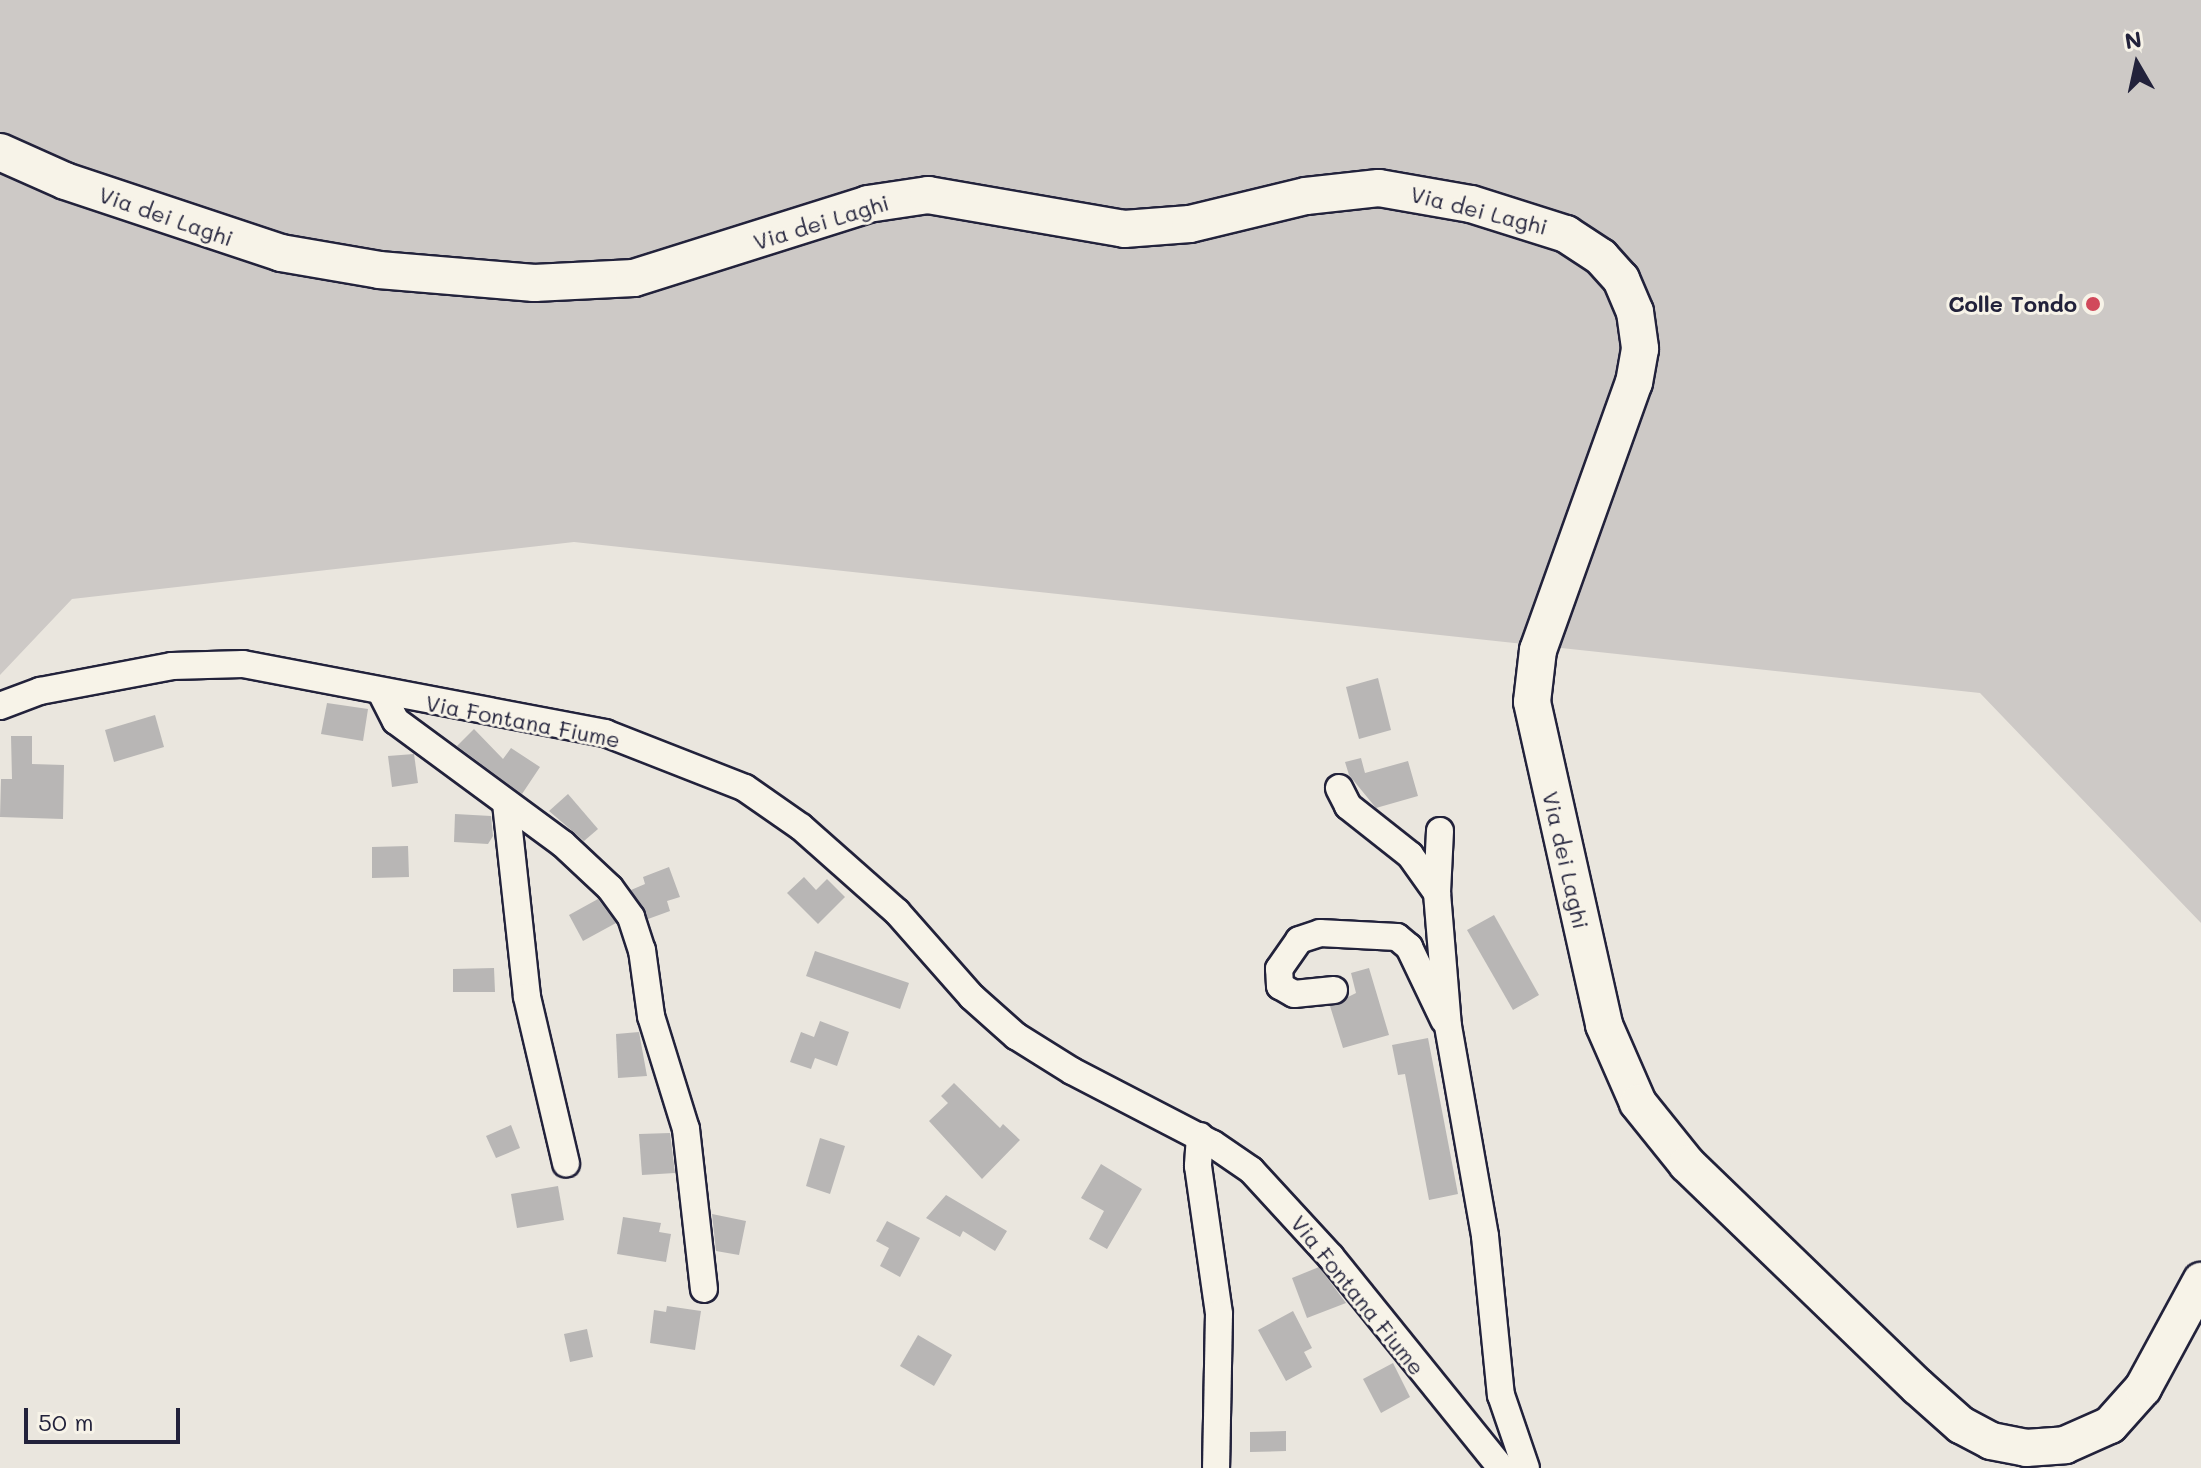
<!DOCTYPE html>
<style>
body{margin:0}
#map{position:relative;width:2201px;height:1468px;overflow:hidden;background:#eae6de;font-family:Mali,sans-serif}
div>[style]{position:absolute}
.green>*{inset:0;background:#cdc9c6}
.building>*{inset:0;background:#b8b6b5}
.roads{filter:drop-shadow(2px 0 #22223b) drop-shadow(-2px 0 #22223b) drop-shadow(0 2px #22223b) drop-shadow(0 -2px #22223b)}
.street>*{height:26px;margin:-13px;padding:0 13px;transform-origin:13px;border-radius:13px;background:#f7f3e8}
.secondary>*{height:36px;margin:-18px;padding:0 18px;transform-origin:18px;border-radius:18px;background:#f7f3e8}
.dots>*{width:22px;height:22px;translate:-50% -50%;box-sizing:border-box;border:4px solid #f7f3e8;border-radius:50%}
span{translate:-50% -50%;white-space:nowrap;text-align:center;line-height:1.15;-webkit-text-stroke:6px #f7f3e8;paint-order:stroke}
.street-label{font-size:22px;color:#22223b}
.poi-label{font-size:22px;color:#22223b;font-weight:700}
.right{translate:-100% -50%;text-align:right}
.north{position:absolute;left:2097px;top:24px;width:80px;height:80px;-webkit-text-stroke:6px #f7f3e8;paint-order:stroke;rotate:351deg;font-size:22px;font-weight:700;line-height:32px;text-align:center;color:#22223b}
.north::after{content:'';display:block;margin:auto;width:28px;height:36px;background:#22223b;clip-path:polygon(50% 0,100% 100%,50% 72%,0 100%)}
.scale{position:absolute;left:24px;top:1408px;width:156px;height:36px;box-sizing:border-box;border:4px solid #22223b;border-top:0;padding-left:10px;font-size:24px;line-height:28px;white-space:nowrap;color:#22223b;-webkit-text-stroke:6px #f7f3e8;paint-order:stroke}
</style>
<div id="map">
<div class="green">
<div style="clip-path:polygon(0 0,2201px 0,2201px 923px,1980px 693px,574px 542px,72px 599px,0 675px)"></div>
</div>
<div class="building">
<div style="clip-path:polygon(1378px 678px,1391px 730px,1359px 739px,1346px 687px)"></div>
<div style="clip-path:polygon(327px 703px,368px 709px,363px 741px,321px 734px)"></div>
<div style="clip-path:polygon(155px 715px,164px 747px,114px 762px,105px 730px)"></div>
<div style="clip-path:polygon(474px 729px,503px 759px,511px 748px,540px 767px,522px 794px,457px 746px)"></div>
<div style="clip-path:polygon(11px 736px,32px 736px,32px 764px,64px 765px,63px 819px,0 817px,1px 779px,12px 779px)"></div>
<div style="clip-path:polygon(414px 754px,418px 783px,392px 787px,388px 756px)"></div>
<div style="clip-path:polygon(1361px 758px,1365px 773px,1408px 761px,1418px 796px,1376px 808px,1349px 775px,1345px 762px)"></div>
<div style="clip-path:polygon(568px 794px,598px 829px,584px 841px,549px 811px)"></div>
<div style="clip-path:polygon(455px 814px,491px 816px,493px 836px,488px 844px,454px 842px)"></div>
<div style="clip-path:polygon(408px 846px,409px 877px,372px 878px,372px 847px)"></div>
<div style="clip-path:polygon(669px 867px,680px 897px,667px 901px,670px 911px,648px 919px,631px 890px,645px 884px,643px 877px)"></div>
<div style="clip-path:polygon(804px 877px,816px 890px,827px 879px,845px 897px,818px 924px,787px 893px)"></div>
<div style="clip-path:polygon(598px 899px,616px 923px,583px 941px,569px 915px)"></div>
<div style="clip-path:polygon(1494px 915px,1539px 995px,1513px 1010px,1467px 930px)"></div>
<div style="clip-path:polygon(815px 951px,909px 983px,900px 1009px,806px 976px)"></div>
<div style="clip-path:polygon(494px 968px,495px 992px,453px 992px,453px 969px)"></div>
<div style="clip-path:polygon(1369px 968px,1389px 1035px,1343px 1048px,1330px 1006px,1356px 993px,1351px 973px)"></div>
<div style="clip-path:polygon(820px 1021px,849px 1032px,837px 1066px,815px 1058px,811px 1069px,790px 1062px,801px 1032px,814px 1037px)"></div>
<div style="clip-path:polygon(639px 1032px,647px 1076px,618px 1078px,616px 1034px)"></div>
<div style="clip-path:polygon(1428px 1038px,1458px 1194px,1429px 1200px,1405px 1074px,1398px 1075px,1392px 1045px)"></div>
<div style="clip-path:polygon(954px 1083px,1000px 1128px,1003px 1124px,1020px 1140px,982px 1179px,929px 1121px,948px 1103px,941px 1096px)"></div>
<div style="clip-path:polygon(511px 1125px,520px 1148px,496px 1158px,486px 1136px)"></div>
<div style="clip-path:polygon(670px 1133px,675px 1173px,642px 1175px,639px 1134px)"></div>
<div style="clip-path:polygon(820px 1138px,845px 1146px,830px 1194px,806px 1186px)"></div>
<div style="clip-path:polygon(1101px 1164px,1142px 1189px,1107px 1249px,1089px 1239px,1104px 1211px,1081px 1198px)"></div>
<div style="clip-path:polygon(558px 1186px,564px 1220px,517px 1228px,511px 1194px)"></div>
<div style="clip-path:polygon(946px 1195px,1007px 1231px,995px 1251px,963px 1231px,960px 1237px,926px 1218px)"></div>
<div style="clip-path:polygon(712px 1214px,746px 1221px,739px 1255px,716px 1251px)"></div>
<div style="clip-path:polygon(623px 1217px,661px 1223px,659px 1232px,671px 1234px,666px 1262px,617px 1254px)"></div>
<div style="clip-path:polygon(887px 1221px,920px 1238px,900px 1277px,880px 1266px,889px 1248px,876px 1241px)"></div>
<div style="clip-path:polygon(1319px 1267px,1346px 1303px,1307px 1318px,1292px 1278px)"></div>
<div style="clip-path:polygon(667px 1306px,701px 1311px,695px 1350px,650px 1343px,654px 1310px,666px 1312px)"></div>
<div style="clip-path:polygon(1293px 1311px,1312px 1348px,1304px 1352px,1312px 1367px,1286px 1381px,1258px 1330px)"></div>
<div style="clip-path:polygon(587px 1329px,593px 1357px,570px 1362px,564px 1334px)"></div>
<div style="clip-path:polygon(918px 1335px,952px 1355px,934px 1386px,900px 1366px)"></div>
<div style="clip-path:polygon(1393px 1363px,1410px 1397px,1381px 1413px,1363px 1379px)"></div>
<div style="clip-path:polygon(1286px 1431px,1286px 1451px,1250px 1452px,1250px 1432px)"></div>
</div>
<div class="roads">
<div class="street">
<div style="left:382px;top:694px;width:30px;rotate:63deg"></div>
<div style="left:396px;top:721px;width:207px;rotate:36.4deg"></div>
<div style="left:563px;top:844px;width:64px;rotate:43.1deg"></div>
<div style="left:610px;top:888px;width:36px;rotate:54deg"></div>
<div style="left:631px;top:917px;width:35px;rotate:72deg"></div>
<div style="left:642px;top:950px;width:67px;rotate:82.2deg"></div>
<div style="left:651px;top:1016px;width:118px;rotate:72.8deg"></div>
<div style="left:686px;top:1129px;width:161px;rotate:83.6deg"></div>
<div style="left:0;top:706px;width:43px;rotate:-20.6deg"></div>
<div style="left:40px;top:691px;width:134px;rotate:-10.7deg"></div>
<div style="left:172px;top:666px;width:71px;rotate:-1.6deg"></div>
<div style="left:243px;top:664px;width:369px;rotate:10.8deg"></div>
<div style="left:605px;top:733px;width:150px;rotate:21.4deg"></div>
<div style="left:745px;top:788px;width:68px;rotate:34.9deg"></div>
<div style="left:801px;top:827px;width:128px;rotate:41.5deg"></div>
<div style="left:897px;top:912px;width:113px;rotate:48.6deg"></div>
<div style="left:972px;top:997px;width:59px;rotate:41.6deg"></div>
<div style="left:1016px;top:1036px;width:66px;rotate:32deg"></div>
<div style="left:1072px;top:1071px;width:159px;rotate:27.4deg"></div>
<div style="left:1213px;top:1144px;width:46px;rotate:34.4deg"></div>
<div style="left:1251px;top:1170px;width:118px;rotate:47.4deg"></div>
<div style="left:1331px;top:1257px;width:271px;rotate:51.1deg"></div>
<div style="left:1339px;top:788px;width:20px;rotate:63deg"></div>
<div style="left:1348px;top:806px;width:79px;rotate:38.3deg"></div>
<div style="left:1410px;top:855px;width:47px;rotate:54.6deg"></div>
<div style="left:506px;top:803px;width:195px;rotate:83.8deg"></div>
<div style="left:527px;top:997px;width:171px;rotate:76.8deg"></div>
<div style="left:1440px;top:831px;width:62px;rotate:92.8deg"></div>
<div style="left:1437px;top:893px;width:133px;rotate:85.3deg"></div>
<div style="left:1448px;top:1026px;width:213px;rotate:80deg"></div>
<div style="left:1485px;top:1236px;width:160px;rotate:84.3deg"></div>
<div style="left:1501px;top:1395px;width:77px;rotate:71.1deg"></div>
<div style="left:1334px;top:990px;width:40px;rotate:174.3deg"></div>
<div style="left:1294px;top:994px;width:16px;rotate:-150deg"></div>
<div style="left:1280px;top:986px;width:17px;rotate:-93deg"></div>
<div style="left:1279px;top:969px;width:35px;rotate:-55deg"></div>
<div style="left:1299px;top:940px;width:22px;rotate:-18deg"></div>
<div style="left:1320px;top:933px;width:77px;rotate:3deg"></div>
<div style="left:1397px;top:937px;width:16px;rotate:40deg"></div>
<div style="left:1409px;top:947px;width:81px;rotate:64.4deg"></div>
<div style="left:1200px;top:1136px;width:30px;rotate:94deg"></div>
<div style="left:1198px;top:1166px;width:149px;rotate:81.9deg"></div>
<div style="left:1219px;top:1314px;width:154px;rotate:91.1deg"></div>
</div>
<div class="secondary">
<div style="left:0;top:152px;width:71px;rotate:24deg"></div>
<div style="left:65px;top:181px;width:228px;rotate:18.4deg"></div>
<div style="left:281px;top:253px;width:99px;rotate:9.8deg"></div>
<div style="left:379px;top:270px;width:156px;rotate:4.8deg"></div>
<div style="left:534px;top:283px;width:100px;rotate:-2.9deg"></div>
<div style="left:634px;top:278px;width:245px;rotate:-17.5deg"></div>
<div style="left:868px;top:204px;width:61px;rotate:-8.5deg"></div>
<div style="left:928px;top:195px;width:199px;rotate:9.8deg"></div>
<div style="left:1124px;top:229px;width:66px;rotate:-4.3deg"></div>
<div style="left:1190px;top:224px;width:119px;rotate:-13.6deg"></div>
<div style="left:1306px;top:196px;width:73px;rotate:-6.3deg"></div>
<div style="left:1379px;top:188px;width:93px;rotate:9.9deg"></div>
<div style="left:1471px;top:204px;width:100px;rotate:17.5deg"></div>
<div style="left:1566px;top:234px;width:42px;rotate:33.3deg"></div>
<div style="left:1601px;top:257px;width:30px;rotate:48deg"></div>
<div style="left:1621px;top:279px;width:36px;rotate:67deg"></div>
<div style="left:1635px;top:312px;width:37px;rotate:82deg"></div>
<div style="left:1640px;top:349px;width:34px;rotate:100deg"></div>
<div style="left:1634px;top:382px;width:285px;rotate:109.7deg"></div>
<div style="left:1538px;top:650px;width:52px;rotate:96.6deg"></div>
<div style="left:1532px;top:702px;width:331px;rotate:77.4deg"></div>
<div style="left:1604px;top:1025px;width:85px;rotate:66.4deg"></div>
<div style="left:1638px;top:1103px;width:78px;rotate:51.2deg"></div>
<div style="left:1687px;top:1164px;width:320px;rotate:44deg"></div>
<div style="left:1917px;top:1386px;width:59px;rotate:41.6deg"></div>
<div style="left:1961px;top:1425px;width:34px;rotate:28deg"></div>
<div style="left:1991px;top:1441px;width:36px;rotate:11deg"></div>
<div style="left:2026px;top:1448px;width:39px;rotate:-4deg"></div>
<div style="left:2065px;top:1445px;width:49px;rotate:-24deg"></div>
<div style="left:2110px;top:1425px;width:50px;rotate:-48.3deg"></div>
<div style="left:2143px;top:1388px;width:122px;rotate:-61.5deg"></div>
</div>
</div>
<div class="dots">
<div style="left:2093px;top:304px;background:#d1495b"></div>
</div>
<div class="street-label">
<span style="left:1479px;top:210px;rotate:14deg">Via dei Laghi</span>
<span style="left:166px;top:216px;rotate:19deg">Via dei Laghi</span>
<span style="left:821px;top:222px;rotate:-17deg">Via dei Laghi</span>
<span style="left:523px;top:721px;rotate:11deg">Via Fontana Fiume</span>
<span style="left:1566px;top:860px;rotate:77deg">Via dei Laghi</span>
<span style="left:1358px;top:1295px;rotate:51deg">Via Fontana Fiume</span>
</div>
<div class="poi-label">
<span class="right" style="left:2077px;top:304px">Colle Tondo</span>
</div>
<div class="north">N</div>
<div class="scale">50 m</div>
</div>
